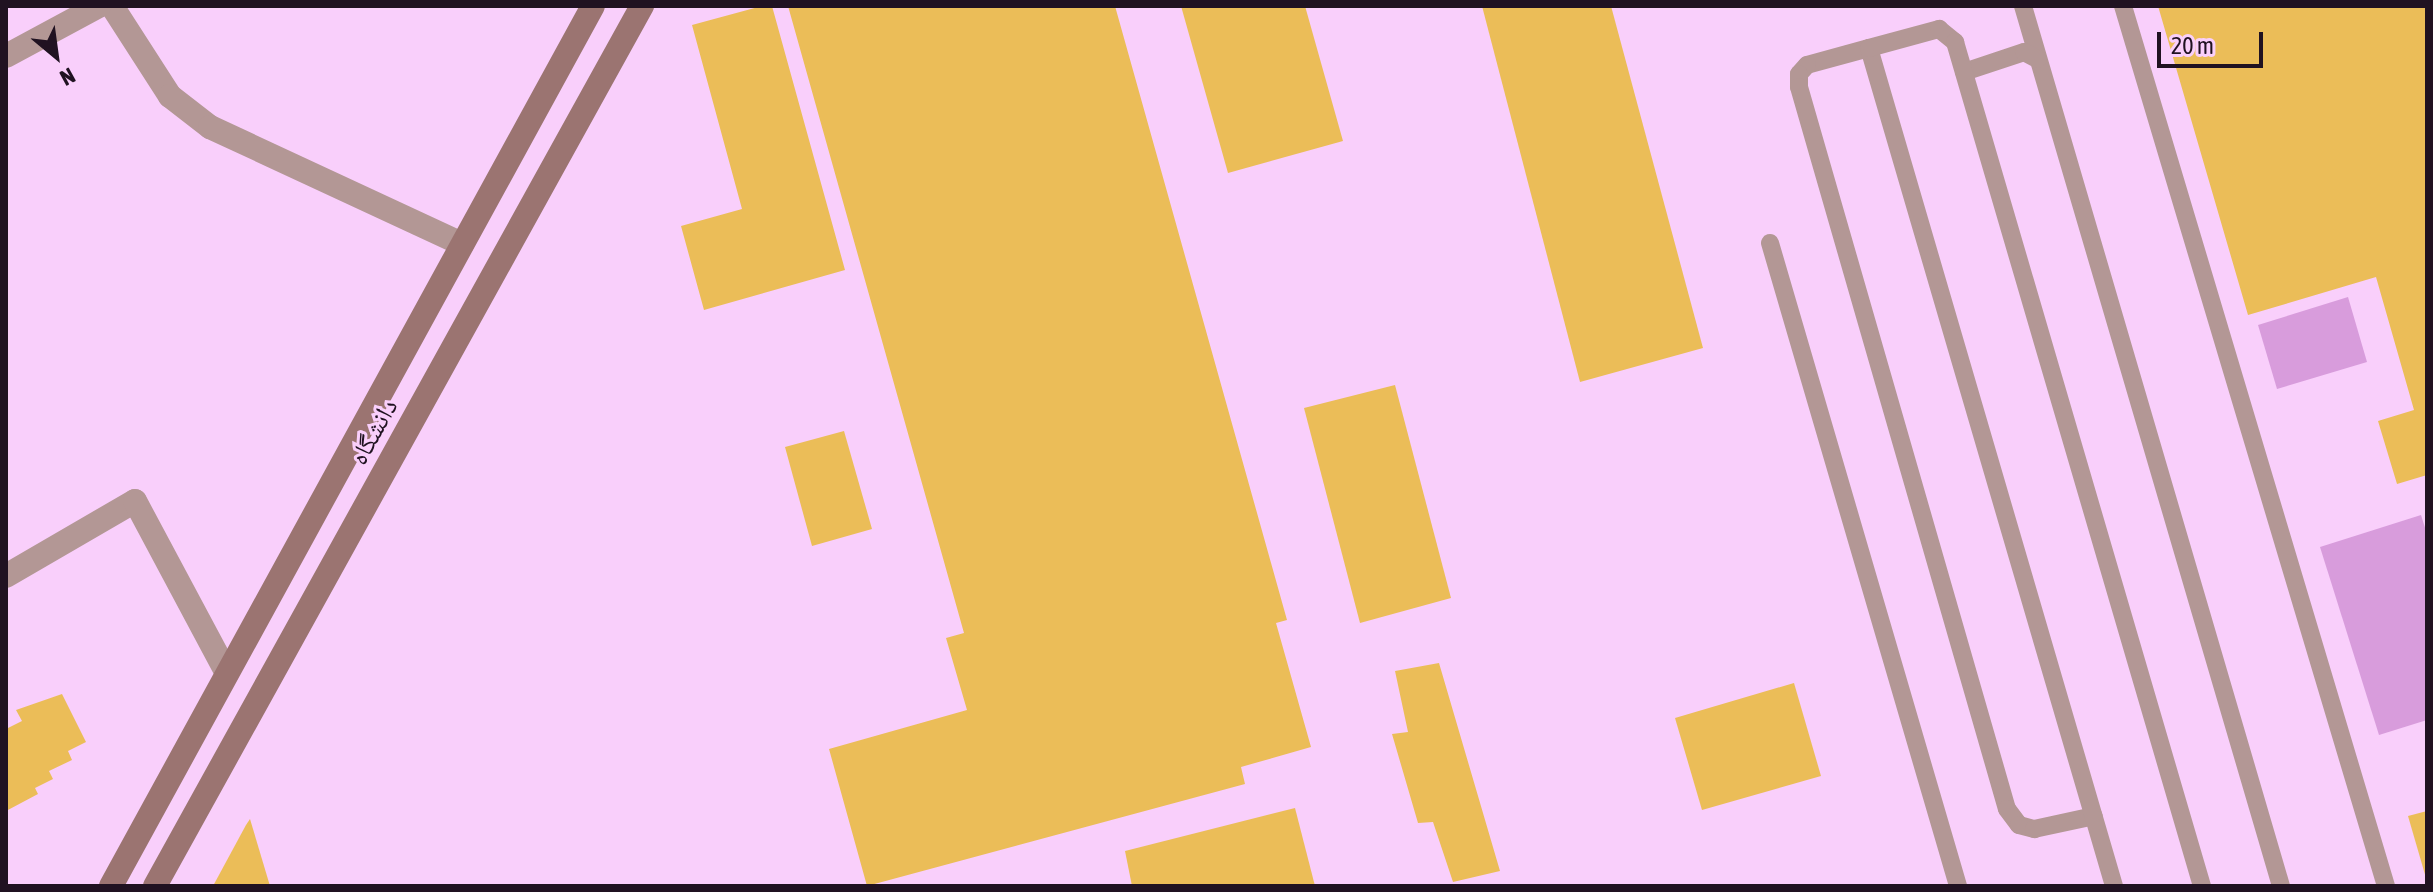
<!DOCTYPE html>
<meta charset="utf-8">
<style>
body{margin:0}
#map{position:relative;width:2433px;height:892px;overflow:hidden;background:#f9cffb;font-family:"Asap Condensed","Noto Naskh Arabic",sans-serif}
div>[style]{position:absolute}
.green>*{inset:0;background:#d89cdc}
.building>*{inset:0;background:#ebbd58}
.lane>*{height:18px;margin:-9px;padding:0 9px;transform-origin:9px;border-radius:9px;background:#b39795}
.street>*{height:24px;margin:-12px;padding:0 12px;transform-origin:12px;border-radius:12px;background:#b39795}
.secondary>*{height:24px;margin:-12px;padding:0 12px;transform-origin:12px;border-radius:12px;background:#9b7471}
span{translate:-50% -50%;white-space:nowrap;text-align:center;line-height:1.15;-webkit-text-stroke:6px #f9cffb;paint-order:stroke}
.street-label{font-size:26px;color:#201221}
.frame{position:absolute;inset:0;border:8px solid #201221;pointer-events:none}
.north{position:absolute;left:16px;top:16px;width:80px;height:80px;-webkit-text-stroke:6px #f9cffb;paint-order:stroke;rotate:151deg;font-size:22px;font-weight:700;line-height:32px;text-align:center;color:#201221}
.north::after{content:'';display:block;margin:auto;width:28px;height:36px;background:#201221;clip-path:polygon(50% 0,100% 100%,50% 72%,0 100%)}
.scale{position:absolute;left:2157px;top:32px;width:106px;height:36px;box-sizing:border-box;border:4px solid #201221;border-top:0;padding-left:10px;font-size:24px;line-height:28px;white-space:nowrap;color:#201221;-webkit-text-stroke:6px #f9cffb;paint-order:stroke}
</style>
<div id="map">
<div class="green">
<div style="clip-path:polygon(2348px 297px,2367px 362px,2277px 389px,2258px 325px)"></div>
<div style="clip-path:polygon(2421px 515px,2427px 534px,2427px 720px,2379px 735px,2320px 547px)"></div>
</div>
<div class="building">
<div style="clip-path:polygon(762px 6px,772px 6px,845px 270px,704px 310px,681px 226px,742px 209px,692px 25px)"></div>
<div style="clip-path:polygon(788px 6px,1115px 6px,1287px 620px,1276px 623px,1311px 747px,1241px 767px,1245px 784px,867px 886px,829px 749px,967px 710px,946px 638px,964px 633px)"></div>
<div style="clip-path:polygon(1181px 6px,1305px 6px,1343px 141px,1228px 173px)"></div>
<div style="clip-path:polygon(1482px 6px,1611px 6px,1703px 348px,1580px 382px)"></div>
<div style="clip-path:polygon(2158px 6px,2427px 6px,2427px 475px,2397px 484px,2378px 421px,2414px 410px,2376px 277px,2248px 315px)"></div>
<div style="clip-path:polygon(1395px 385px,1451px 598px,1360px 623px,1304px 408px)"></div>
<div style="clip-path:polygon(844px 431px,872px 529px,812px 546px,785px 447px)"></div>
<div style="clip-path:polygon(1439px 663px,1500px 871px,1453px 882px,1433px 822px,1418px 823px,1392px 734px,1408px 732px,1395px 671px)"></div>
<div style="clip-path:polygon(1794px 683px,1821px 776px,1702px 810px,1675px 718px)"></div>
<div style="clip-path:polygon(62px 694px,86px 742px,68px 751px,72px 760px,49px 771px,53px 779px,35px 788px,38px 794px,6px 811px,6px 729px,22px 721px,16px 710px)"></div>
<div style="clip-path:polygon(1295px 808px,1315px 886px,1132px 886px,1125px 851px)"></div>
<div style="clip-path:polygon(2427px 811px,2427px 878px,2426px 878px,2408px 816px)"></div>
<div style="clip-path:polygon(250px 819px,270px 886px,213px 886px,246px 825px)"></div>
</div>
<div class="lane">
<div style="left:2023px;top:6px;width:917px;rotate:73.66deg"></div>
<div style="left:2123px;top:6px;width:918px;rotate:73.36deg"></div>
<div style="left:1869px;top:48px;width:64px;rotate:164.7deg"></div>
<div style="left:1807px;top:65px;width:12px;rotate:132deg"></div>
<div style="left:1799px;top:74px;width:13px;rotate:90deg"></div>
<div style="left:1799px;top:87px;width:751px;rotate:73.93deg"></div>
<div style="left:2007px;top:809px;width:20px;rotate:53deg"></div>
<div style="left:2019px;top:825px;width:16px;rotate:15deg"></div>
<div style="left:2034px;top:829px;width:61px;rotate:-12.2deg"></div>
<div style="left:1964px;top:72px;width:63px;rotate:-18.4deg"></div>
<div style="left:2024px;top:52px;width:15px;rotate:28deg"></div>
<div style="left:1770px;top:243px;width:670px;rotate:73.7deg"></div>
<div style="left:2114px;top:886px;width:873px;rotate:-106.3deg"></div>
<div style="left:1869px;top:48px;width:73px;rotate:-15.2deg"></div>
<div style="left:1939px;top:29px;width:21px;rotate:39deg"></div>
<div style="left:1955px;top:42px;width:879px;rotate:73.69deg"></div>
</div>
<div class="street">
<div style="left:112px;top:6px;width:107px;rotate:57.2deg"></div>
<div style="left:170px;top:96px;width:51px;rotate:37.8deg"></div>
<div style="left:210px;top:127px;width:278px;rotate:24.9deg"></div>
<div style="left:6px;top:56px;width:106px;rotate:-28.3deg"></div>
<div style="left:6px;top:576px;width:149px;rotate:-30.2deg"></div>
<div style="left:135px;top:501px;width:195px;rotate:61.9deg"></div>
</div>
<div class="secondary">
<div style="left:111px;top:886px;width:1003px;rotate:-61.29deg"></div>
<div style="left:155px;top:886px;width:1006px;rotate:-61.04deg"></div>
</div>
<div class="street-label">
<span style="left:374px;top:432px;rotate:-61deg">دانشگاه</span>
</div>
<div class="frame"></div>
<div class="north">N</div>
<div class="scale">20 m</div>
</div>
